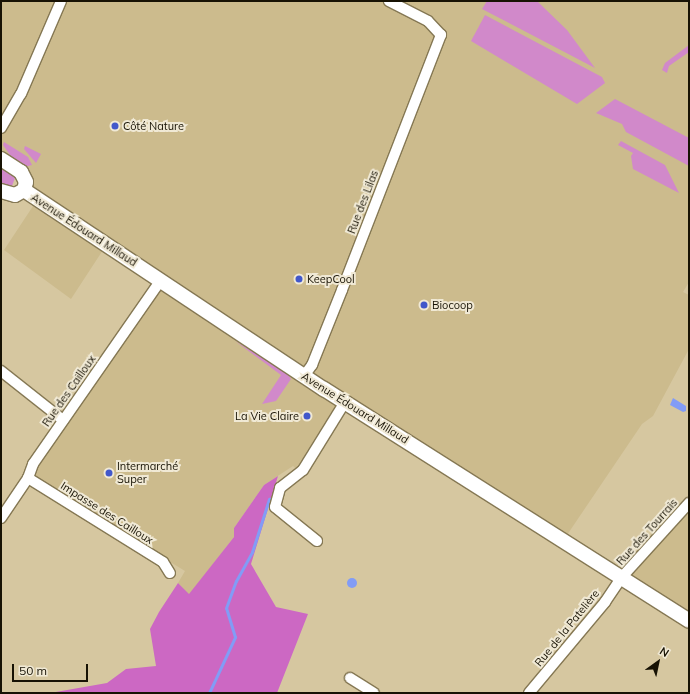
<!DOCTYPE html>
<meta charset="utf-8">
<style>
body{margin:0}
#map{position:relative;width:690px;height:694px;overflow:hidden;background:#d6c7a0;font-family:Mulish,sans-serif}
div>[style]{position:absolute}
.built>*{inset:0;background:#ccbb8d}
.green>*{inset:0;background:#d189ca}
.forest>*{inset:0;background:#cc68c3}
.water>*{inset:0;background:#829cf6}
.round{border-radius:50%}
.stream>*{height:3px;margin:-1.5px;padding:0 1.5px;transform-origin:1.5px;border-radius:1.5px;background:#829cf6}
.roads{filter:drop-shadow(1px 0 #857854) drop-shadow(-1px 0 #857854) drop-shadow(0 1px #857854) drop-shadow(0 -1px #857854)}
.street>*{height:10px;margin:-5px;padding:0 5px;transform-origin:5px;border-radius:5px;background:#fff}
.secondary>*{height:14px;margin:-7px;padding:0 7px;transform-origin:7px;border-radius:7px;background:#fff}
.dots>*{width:11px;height:11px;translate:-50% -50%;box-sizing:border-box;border:2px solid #f0e9d5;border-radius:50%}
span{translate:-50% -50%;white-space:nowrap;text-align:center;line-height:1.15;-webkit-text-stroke:4px #f0e9d5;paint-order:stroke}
.poi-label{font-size:11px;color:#171204}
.left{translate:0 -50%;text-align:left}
.right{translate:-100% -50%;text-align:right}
.street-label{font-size:11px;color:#171204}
.frame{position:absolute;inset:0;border:2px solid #171204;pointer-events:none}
.north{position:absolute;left:638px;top:642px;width:40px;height:40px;-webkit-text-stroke:3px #f0e9d5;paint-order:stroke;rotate:33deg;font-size:11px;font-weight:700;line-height:16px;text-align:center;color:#171204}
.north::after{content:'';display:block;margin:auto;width:14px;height:18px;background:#171204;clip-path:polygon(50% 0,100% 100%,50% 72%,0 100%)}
.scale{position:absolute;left:12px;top:664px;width:76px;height:18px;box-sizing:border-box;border:2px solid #171204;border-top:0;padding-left:5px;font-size:12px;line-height:14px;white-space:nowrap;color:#171204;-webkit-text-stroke:3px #f0e9d5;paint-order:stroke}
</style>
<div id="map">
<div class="built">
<div style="clip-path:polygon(1px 1px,689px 1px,689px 282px,683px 292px,689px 295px,689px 349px,653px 416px,642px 424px,567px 535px,345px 397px,299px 471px,293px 466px,264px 485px,234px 528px,234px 537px,189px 595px,178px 583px,185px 571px,30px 476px,159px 286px,103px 250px,71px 299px,4px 250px,41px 194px,1px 167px)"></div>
<div style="clip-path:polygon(689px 511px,689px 612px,630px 575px)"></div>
</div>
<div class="green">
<div style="clip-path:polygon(487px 1px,537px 1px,567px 30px,595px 68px,482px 9px)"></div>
<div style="clip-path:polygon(485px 15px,602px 77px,605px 83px,577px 104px,471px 41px)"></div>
<div style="clip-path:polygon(689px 45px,689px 52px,669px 66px,667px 73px,662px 70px,665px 63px)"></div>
<div style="clip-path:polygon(615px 99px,689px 138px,689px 166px,626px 132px,622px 124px,596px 113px)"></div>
<div style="clip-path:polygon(621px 141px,665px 165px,679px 193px,633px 169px,631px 156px,633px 153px,618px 145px)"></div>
<div style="clip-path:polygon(4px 142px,28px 157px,32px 165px,24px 167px,10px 155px,3px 145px)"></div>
<div style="clip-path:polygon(25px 146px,41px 154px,36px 163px,24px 149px)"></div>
<div style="clip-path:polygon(1px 166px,15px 178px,12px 186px,1px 184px)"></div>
<div style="clip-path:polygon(235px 341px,287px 373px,291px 379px,276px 401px,262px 404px,281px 375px)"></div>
</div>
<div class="forest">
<div style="clip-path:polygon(278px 476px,251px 564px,276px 607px,308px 614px,277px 693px,50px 693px,107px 683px,126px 669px,156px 666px,150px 629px,159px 612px,178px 583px,189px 594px,234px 537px,234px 528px,264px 485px)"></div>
</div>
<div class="water">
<div style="clip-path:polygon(673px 398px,686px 406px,686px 411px,683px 412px,670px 405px)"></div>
<div class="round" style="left:347px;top:578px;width:10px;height:10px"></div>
</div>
<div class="stream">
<div style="left:209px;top:693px;width:62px;rotate:-65.1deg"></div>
<div style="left:235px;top:637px;width:30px;rotate:-107deg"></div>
<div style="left:226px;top:608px;width:29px;rotate:-70deg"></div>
<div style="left:236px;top:581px;width:33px;rotate:-61deg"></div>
<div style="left:252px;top:552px;width:56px;rotate:-72.2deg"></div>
</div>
<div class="roads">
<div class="street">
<div style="left:1px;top:128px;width:39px;rotate:-60deg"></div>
<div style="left:21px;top:94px;width:101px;rotate:-66.7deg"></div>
<div style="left:1px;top:371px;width:79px;rotate:38.3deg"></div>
<div style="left:304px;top:376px;width:14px;rotate:-54deg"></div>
<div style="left:312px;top:365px;width:81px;rotate:-68.2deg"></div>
<div style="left:342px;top:290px;width:274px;rotate:-68.8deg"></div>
<div style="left:441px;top:35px;width:19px;rotate:-133deg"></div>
<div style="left:428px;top:21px;width:44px;rotate:-152.9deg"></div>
<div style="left:28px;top:478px;width:159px;rotate:31.9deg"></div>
<div style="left:163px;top:562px;width:13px;rotate:58deg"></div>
<div style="left:1px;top:518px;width:48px;rotate:-56deg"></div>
<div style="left:28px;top:478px;width:15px;rotate:-70deg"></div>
<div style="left:33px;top:464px;width:224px;rotate:-55.2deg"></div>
<div style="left:317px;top:541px;width:54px;rotate:-141deg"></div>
<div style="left:275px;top:507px;width:20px;rotate:-75deg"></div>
<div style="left:280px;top:488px;width:29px;rotate:-38deg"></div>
<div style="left:303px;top:470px;width:80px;rotate:-58.3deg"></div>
<div style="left:350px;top:678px;width:28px;rotate:32deg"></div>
<div style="left:529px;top:693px;width:119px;rotate:-50.1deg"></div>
<div style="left:605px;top:602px;width:30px;rotate:-56deg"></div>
<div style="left:622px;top:577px;width:100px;rotate:-47.8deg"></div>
</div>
<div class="secondary">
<div style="left:1px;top:159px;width:24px;rotate:33deg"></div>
<div style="left:21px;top:172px;width:11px;rotate:63deg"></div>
<div style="left:26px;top:182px;width:8px;rotate:104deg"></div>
<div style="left:24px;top:190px;width:10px;rotate:151deg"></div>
<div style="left:15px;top:195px;width:15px;rotate:-164deg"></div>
<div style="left:24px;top:190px;width:360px;rotate:33.6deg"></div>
<div style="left:324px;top:389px;width:432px;rotate:32.4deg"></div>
</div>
</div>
<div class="dots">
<div style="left:115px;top:126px;background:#4258cb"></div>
<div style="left:299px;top:279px;background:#4258cb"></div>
<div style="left:424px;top:305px;background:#4258cb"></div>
<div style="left:307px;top:416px;background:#4258cb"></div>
<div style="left:109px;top:473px;background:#4258cb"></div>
</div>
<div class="poi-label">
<span class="left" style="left:123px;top:126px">Côté Nature</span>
<span class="left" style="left:307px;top:279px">KeepCool</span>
<span class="left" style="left:432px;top:305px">Biocoop</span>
<span class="right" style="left:299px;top:416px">La Vie Claire</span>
<span class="left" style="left:117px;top:473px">Intermarché<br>Super</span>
</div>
<div class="street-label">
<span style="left:363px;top:202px;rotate:-69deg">Rue des Lilas</span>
<span style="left:84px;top:230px;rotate:33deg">Avenue Édouard Millaud</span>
<span style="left:69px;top:391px;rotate:-55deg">Rue des Cailloux</span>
<span style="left:355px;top:408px;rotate:32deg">Avenue Édouard Millaud</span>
<span style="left:107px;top:513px;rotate:32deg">Impasse des Cailloux</span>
<span style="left:647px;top:532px;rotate:-48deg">Rue des Tourrais</span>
<span style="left:567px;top:628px;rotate:-51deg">Rue de la Patelière</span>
</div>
<div class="frame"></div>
<div class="north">N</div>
<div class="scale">50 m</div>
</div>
